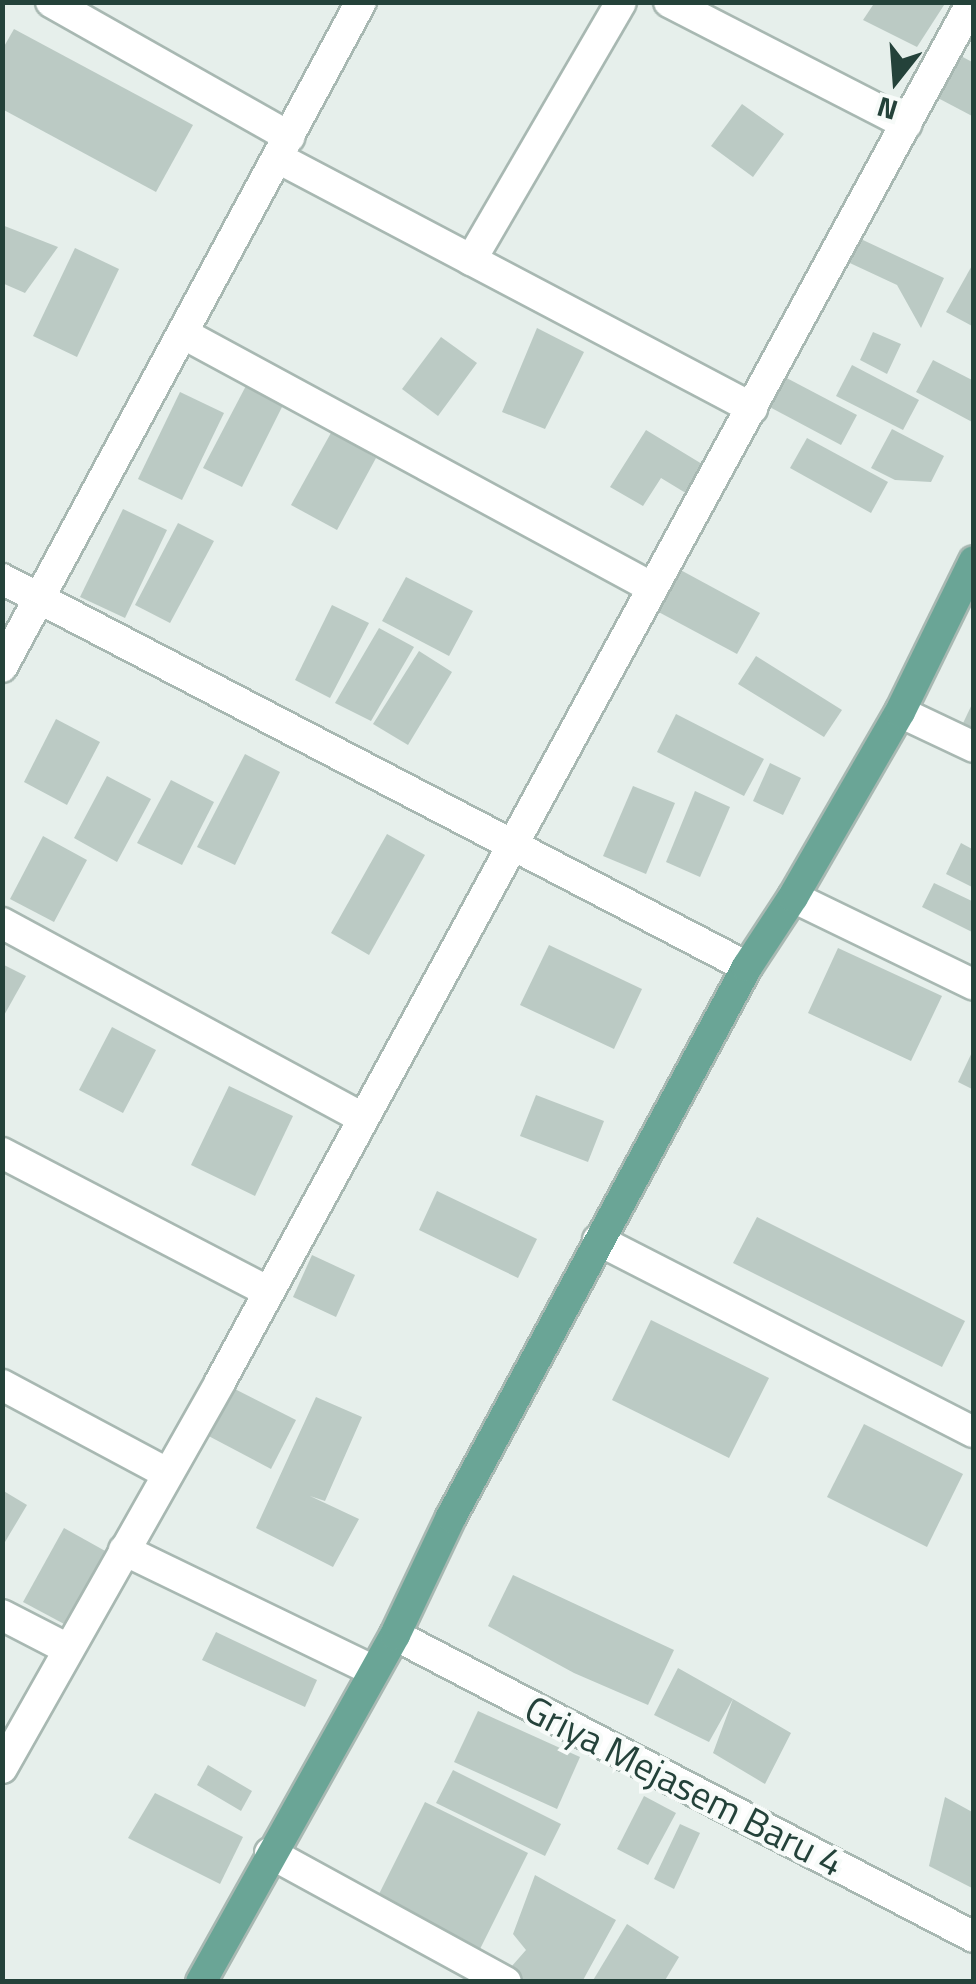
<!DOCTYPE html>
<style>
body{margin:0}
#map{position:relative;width:976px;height:1984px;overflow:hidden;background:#e6efeb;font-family:"Titillium Web",sans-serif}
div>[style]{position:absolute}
.building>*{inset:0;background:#bbcac4}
.roads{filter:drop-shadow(2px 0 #a8b8b2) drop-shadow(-2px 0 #a8b8b2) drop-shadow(0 2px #a8b8b2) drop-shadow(0 -2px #a8b8b2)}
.minor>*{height:30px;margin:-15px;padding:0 15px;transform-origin:15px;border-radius:15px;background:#fff}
.major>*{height:30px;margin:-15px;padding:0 15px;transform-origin:15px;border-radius:15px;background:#6aa596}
span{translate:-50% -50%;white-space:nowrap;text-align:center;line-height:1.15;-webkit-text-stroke:8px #f7fbf9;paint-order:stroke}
.street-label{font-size:38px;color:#24423a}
.frame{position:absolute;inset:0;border:5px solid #24423a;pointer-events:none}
.north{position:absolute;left:846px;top:30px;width:100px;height:100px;-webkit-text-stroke:8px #f7fbf9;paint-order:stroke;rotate:197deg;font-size:28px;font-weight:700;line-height:40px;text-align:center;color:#24423a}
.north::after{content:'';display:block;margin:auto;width:35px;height:45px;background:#24423a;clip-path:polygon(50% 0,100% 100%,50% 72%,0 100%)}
</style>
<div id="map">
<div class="building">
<div style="clip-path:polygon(875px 2px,946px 2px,917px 47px,863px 20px)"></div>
<div style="clip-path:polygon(14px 29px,193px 125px,156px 192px,2px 109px,2px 50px)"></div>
<div style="clip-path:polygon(959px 55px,974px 63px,974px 117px,936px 97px)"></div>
<div style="clip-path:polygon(742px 104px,784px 134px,753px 177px,711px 146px)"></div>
<div style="clip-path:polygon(2px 225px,58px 247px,25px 293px,2px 283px)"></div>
<div style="clip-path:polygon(848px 233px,944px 278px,921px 328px,897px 285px,837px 257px)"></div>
<div style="clip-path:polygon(75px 248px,119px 269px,77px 357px,33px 336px)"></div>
<div style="clip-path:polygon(974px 262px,974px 327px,946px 312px)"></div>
<div style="clip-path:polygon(537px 328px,584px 352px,545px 429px,502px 412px)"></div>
<div style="clip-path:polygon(873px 332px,901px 344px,887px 374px,860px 360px)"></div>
<div style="clip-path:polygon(441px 337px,477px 363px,438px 416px,402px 389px)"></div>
<div style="clip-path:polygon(933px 360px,974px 381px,974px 423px,916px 392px)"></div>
<div style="clip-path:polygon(852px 365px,919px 400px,903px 430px,836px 396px)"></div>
<div style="clip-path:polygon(779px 374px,857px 415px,841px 445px,764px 404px)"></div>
<div style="clip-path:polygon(249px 380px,285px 401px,242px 487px,203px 468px)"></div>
<div style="clip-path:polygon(180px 392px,224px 413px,182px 500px,138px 479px)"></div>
<div style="clip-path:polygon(892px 429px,944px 456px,931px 482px,895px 480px,871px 468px)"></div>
<div style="clip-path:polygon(646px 430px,707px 467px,689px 495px,661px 478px,643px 506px,610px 487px)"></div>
<div style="clip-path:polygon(332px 431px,376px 458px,337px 530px,291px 505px)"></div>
<div style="clip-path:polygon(807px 438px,888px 482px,871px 513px,790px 468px)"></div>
<div style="clip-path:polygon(123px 509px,167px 530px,125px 618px,80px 597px)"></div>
<div style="clip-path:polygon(178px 523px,214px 541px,170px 623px,135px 605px)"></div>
<div style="clip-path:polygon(675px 567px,760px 613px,737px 654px,653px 609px)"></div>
<div style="clip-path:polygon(406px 577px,473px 611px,449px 656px,382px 621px)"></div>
<div style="clip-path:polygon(332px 605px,369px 623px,330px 698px,295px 680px)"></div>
<div style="clip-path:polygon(379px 628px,414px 647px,371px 721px,335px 703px)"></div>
<div style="clip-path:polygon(419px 651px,452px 672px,408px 745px,373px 724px)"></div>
<div style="clip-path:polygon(756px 656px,842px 710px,824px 737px,738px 684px)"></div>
<div style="clip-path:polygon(974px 700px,974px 746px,956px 738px)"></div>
<div style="clip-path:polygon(676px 714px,764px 759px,744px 796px,657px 752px)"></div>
<div style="clip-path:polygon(56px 719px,100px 742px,67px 805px,24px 782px)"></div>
<div style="clip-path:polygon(245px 754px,280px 772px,235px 865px,197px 847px)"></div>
<div style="clip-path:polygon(770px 763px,801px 778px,783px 815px,753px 801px)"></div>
<div style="clip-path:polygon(107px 776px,151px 799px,117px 862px,74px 838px)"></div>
<div style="clip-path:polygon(171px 780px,214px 802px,182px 865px,137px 843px)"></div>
<div style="clip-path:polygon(633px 786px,675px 803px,646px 874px,603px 856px)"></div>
<div style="clip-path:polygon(695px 791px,730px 807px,700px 877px,666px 862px)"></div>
<div style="clip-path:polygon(387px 834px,425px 855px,369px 955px,331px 933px)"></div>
<div style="clip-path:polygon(43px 836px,87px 860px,54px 922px,10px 899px)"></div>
<div style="clip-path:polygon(961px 843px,974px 850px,974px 888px,946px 874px)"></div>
<div style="clip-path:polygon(934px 883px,974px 902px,974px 933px,922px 907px)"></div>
<div style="clip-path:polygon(549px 945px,642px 989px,614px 1049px,520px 1005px)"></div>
<div style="clip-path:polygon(838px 948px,942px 996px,911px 1061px,808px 1013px)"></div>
<div style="clip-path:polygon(2px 964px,26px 976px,2px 1019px)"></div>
<div style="clip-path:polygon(112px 1027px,156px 1050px,123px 1113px,79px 1090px)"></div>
<div style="clip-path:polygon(974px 1048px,974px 1090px,958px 1082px)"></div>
<div style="clip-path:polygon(229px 1086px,293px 1116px,255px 1196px,191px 1165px)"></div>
<div style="clip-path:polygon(536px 1095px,604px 1121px,588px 1162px,520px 1136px)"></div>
<div style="clip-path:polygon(437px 1191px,537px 1239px,518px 1278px,419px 1230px)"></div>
<div style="clip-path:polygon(757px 1217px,965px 1321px,942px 1367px,733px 1263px)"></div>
<div style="clip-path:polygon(312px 1255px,355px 1275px,336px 1317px,293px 1297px)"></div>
<div style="clip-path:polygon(651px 1320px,769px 1378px,729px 1458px,612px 1400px)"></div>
<div style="clip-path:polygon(225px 1384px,296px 1420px,271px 1469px,201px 1432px)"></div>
<div style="clip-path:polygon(316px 1397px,362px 1417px,325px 1501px,310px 1496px,359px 1519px,333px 1567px,256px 1528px)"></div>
<div style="clip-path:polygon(864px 1424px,963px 1474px,927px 1547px,827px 1497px)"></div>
<div style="clip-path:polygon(2px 1490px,27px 1505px,2px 1547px)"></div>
<div style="clip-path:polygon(64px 1528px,107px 1552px,66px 1625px,23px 1602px)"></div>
<div style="clip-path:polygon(513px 1575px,674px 1650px,648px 1705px,574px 1673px,488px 1626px)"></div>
<div style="clip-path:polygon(216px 1632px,317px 1680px,305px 1707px,202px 1660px)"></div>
<div style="clip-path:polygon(678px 1668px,733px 1699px,791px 1733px,765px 1784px,713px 1753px,733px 1699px,709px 1742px,654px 1715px)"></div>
<div style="clip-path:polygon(478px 1711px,580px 1757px,557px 1809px,454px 1762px)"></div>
<div style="clip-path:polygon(208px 1765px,252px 1791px,241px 1811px,197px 1785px)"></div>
<div style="clip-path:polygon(453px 1770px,561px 1824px,545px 1856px,436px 1803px)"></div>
<div style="clip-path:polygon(155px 1793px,243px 1837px,220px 1884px,128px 1838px)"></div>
<div style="clip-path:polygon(644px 1796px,676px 1813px,648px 1865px,617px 1849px)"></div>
<div style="clip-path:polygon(945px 1797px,974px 1813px,974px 1889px,929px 1866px)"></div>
<div style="clip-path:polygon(425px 1802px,528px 1853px,475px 1959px,372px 1908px)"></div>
<div style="clip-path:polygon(680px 1824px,700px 1833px,674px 1889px,654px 1879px)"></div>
<div style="clip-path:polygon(535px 1875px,616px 1920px,582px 1982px,520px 1982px,505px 1974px,526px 1950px,513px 1934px)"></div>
<div style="clip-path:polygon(627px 1924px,679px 1957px,664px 1982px,592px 1982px)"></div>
</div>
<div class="roads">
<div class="minor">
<div style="left:51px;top:2px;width:274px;rotate:29.5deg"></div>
<div style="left:669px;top:2px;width:267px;rotate:27.2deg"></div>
<div style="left:280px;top:159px;width:534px;rotate:27.81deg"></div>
<div style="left:471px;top:260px;width:298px;rotate:-59.8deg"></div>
<div style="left:184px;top:334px;width:533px;rotate:28.44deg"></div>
<div style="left:2px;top:579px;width:840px;rotate:27.51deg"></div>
<div style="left:2px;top:667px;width:756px;rotate:-61.64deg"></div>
<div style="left:900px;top:712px;width:82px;rotate:25.3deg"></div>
<div style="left:793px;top:897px;width:201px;rotate:25.9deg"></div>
<div style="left:2px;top:923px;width:410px;rotate:28.4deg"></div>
<div style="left:2px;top:1153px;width:299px;rotate:27.5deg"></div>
<div style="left:598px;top:1240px;width:422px;rotate:27.1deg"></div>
<div style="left:2px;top:1385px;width:187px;rotate:28.1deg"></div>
<div style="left:124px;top:1550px;width:276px;rotate:25.8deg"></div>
<div style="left:2px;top:1615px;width:74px;rotate:27.3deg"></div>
<div style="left:395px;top:1635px;width:653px;rotate:27.55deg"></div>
<div style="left:2px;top:1768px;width:443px;rotate:-60.5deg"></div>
<div style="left:220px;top:1382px;width:1572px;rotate:-61.41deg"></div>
<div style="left:270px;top:1853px;width:269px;rotate:28.7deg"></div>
</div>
<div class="major">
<div style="left:201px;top:1982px;width:398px;rotate:-60.8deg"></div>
<div style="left:395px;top:1635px;width:131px;rotate:-64.6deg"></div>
<div style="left:451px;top:1517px;width:625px;rotate:-61.71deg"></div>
<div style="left:747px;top:967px;width:84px;rotate:-56.7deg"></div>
<div style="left:793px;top:897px;width:214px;rotate:-60deg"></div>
<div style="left:900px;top:712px;width:168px;rotate:-63.9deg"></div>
</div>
</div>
<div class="street-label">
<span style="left:684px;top:1786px;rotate:27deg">Griya Mejasem Baru 4</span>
</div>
<div class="frame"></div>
<div class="north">N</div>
</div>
